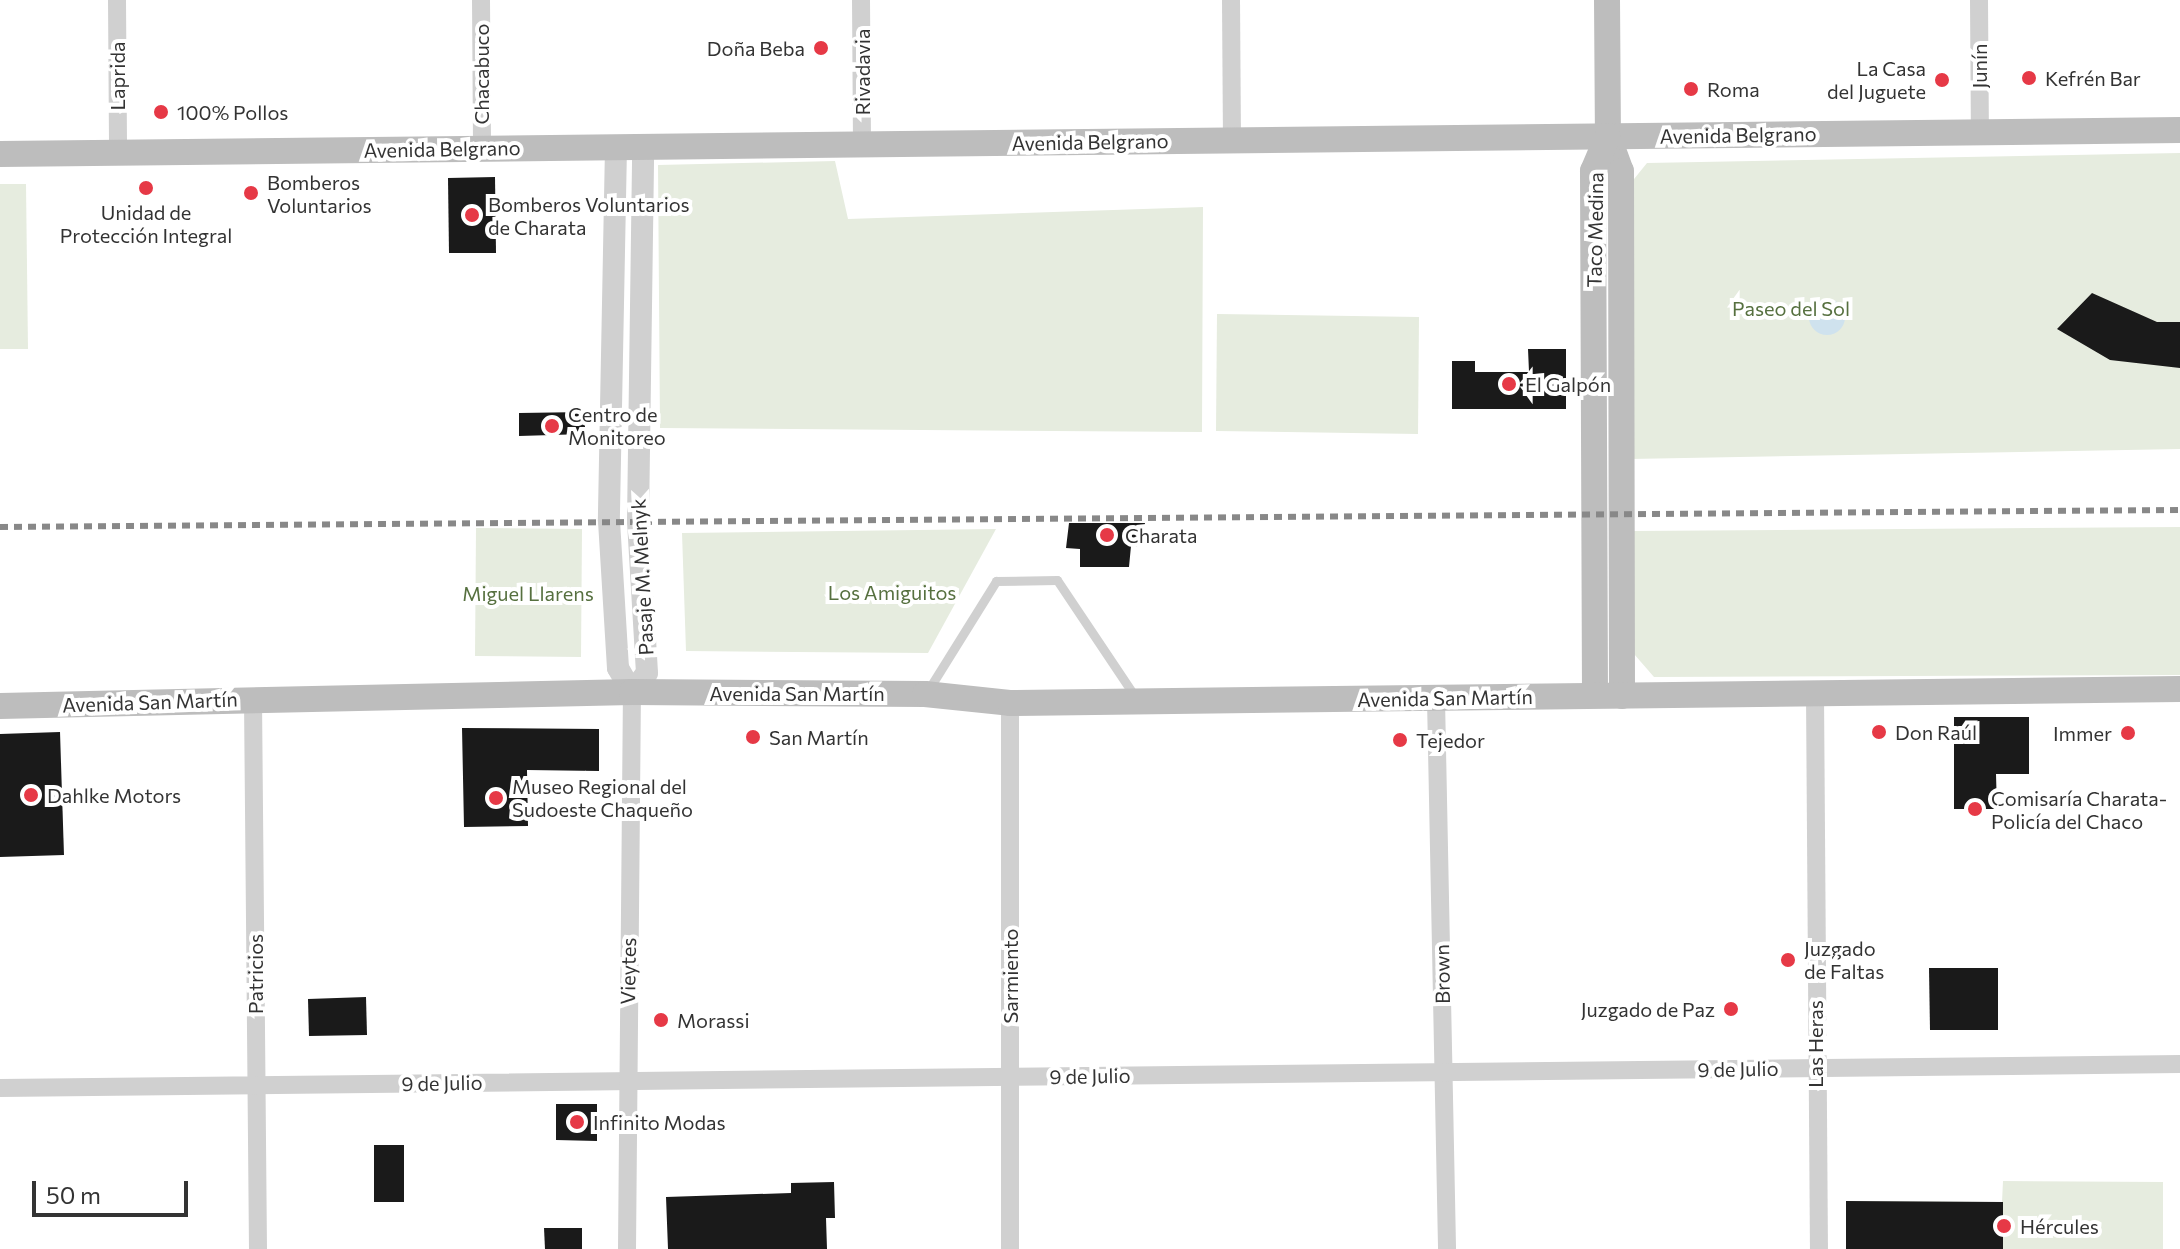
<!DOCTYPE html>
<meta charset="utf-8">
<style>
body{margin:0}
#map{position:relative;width:2180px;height:1249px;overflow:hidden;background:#fff;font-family:Commissioner,sans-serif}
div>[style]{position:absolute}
.green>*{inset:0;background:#e6ecdf}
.water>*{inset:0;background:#cfe2ee}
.round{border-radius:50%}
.building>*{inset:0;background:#1a1a1a}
.service>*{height:9px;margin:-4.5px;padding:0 4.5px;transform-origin:4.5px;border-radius:4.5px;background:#d0d0d0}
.minor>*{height:18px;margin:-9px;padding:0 9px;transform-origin:9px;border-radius:9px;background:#d0d0d0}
.tertiary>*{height:22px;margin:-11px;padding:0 11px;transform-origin:11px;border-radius:11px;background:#d0d0d0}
.secondary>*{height:26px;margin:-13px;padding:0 13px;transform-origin:13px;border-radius:13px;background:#bdbdbd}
.rail>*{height:6px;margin-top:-3px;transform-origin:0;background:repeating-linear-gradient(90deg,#888 0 8px,transparent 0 14px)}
.dots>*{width:22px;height:22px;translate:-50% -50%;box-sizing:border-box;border:4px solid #fff;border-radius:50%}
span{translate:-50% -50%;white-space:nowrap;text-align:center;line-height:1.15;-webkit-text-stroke:8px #fff;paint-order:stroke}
.poi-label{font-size:20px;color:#333}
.right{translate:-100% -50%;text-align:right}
.left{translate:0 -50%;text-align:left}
.street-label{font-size:20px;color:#333}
.park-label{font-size:20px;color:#56703f}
.scale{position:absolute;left:32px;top:1181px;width:156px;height:36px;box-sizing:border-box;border:4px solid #333;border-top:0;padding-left:10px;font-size:24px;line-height:28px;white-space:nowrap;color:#333;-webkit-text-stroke:6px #fff;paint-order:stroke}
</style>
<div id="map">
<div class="green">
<div style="clip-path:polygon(2180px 153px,2180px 449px,1630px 459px,1630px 184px,1647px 163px)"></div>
<div style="clip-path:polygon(835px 161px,848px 219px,1203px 207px,1202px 432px,660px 428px,658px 165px)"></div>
<div style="clip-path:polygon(0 184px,26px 184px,28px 349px,0 349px)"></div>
<div style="clip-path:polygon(1217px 314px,1419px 317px,1418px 434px,1216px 431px)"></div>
<div style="clip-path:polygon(2180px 527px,2180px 675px,1654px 677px,1634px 654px,1633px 531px)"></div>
<div style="clip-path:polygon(476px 528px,582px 529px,581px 657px,475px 656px)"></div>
<div style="clip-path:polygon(996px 529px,928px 653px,686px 651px,682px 533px)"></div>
<div style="clip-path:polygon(2003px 1181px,2163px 1182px,2163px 1249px,1846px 1249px,1846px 1201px,2002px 1202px)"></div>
</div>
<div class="water">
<div class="round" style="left:1809px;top:299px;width:36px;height:36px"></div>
</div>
<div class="building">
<div style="clip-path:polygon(495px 177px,496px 253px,449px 253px,448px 178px)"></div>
<div style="clip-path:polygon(2092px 293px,2157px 322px,2180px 322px,2180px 368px,2110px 360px,2057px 329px)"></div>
<div style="clip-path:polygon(1528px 349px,1566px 349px,1566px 409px,1452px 409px,1452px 361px,1475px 361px,1475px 372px,1529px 372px)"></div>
<div style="clip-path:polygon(585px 412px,585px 434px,519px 436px,519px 413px)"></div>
<div style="clip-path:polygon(1069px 523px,1145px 523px,1142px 547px,1131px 546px,1129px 567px,1080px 567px,1080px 549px,1066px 548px)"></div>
<div style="clip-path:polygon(1954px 717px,2029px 717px,2029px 774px,1996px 774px,1997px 809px,1954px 809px)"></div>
<div style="clip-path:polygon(462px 728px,599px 729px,599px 771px,527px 770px,528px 826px,464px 827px)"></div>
<div style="clip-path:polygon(60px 732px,64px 855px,0 857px,0 734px)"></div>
<div style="clip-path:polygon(1929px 968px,1998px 968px,1998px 1030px,1930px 1030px)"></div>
<div style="clip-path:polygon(366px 997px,367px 1035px,309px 1036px,308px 999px)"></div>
<div style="clip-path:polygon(556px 1104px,597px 1104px,597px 1141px,556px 1140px)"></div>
<div style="clip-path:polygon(374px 1145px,404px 1145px,404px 1202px,374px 1202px)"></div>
<div style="clip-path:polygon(834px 1182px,835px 1218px,826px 1218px,827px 1249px,668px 1249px,666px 1197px,791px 1193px,791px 1183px)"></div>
<div style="clip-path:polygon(1846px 1201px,2003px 1202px,2003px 1249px,1846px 1249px)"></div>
<div style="clip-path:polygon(544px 1228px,582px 1228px,582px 1249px,545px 1249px)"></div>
</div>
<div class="service">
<div style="left:927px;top:692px;width:131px;rotate:-58.1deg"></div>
<div style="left:996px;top:581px;width:61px;rotate:-0.9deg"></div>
<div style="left:1057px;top:580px;width:142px;rotate:56.2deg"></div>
</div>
<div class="minor">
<div style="left:117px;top:0;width:153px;rotate:89.6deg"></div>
<div style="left:481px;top:0;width:149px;rotate:89.6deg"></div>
<div style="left:861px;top:0;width:145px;rotate:89.6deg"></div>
<div style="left:1231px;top:0;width:141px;rotate:89.6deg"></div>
<div style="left:1979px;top:0;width:132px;rotate:89.6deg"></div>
<div style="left:1815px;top:694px;width:555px;rotate:89.59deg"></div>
<div style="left:253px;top:699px;width:550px;rotate:89.48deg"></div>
<div style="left:1436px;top:699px;width:550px;rotate:88.85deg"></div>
<div style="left:0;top:1088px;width:2180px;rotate:-0.63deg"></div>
<div style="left:627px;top:1249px;width:557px;rotate:-89.49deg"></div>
<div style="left:1010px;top:1249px;width:546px;rotate:-90deg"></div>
</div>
<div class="tertiary">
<div style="left:616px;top:147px;width:374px;rotate:91.1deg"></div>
<div style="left:609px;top:521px;width:147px;rotate:86.5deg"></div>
<div style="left:618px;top:668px;width:28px;rotate:60deg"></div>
<div style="left:632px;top:692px;width:24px;rotate:-52deg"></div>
<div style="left:647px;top:673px;width:152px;rotate:-93.4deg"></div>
<div style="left:638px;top:521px;width:374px;rotate:-89.2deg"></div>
</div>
<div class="secondary">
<div style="left:1607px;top:0;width:136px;rotate:89.6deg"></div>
<div style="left:1608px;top:136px;width:37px;rotate:70deg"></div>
<div style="left:1621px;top:171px;width:525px;rotate:89.89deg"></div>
<div style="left:0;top:154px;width:2180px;rotate:-0.63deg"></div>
<div style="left:1595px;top:695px;width:524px;rotate:-90.22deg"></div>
<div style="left:1593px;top:171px;width:38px;rotate:-67deg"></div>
<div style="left:0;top:706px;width:632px;rotate:-1.27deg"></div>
<div style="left:632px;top:692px;width:293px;rotate:0.4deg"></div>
<div style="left:925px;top:694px;width:85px;rotate:6deg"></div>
<div style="left:1010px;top:703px;width:1170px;rotate:-0.69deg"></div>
</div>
<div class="rail">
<div style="left:0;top:527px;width:2180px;rotate:-0.45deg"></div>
</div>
<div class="dots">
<div style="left:821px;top:48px;background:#e63946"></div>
<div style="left:2029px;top:78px;background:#e63946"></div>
<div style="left:1942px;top:80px;background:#e63946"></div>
<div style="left:1691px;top:89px;background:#e63946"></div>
<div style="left:161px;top:112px;background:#e63946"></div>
<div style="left:146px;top:188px;background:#e63946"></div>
<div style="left:251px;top:193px;background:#e63946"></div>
<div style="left:472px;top:215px;background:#e63946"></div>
<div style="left:1509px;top:384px;background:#e63946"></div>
<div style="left:552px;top:426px;background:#e63946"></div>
<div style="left:1107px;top:535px;background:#e63946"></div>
<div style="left:1879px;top:732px;background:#e63946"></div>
<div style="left:2128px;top:733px;background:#e63946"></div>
<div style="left:753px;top:737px;background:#e63946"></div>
<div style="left:1400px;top:740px;background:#e63946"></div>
<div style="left:31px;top:795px;background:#e63946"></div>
<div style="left:496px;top:798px;background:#e63946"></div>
<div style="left:1975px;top:809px;background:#e63946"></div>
<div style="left:1788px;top:960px;background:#e63946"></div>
<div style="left:1731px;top:1009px;background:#e63946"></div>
<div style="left:661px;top:1020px;background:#e63946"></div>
<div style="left:577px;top:1122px;background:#e63946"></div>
<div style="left:2004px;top:1226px;background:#e63946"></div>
</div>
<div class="poi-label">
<span class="right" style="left:805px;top:48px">Doña Beba</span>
<span class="right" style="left:1926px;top:80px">La Casa<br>del Juguete</span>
<span class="left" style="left:2045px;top:78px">Kefrén Bar</span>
<span class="left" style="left:1707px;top:89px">Roma</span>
<span class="left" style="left:177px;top:112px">100% Pollos</span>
<span class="left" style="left:267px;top:194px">Bomberos<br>Voluntarios</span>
<span class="left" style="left:488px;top:216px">Bomberos Voluntarios<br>de Charata</span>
<span style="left:146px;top:224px">Unidad de<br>Protección Integral</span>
<span class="left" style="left:1525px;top:384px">El Galpón</span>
<span class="left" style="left:568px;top:426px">Centro de<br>Monitoreo</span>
<span class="left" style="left:1125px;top:535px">Charata</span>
<span class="left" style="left:1895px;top:732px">Don Raúl</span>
<span class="right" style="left:2112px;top:733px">Immer</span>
<span class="left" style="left:769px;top:737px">San Martín</span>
<span class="left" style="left:1416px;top:740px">Tejedor</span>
<span class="left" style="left:512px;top:798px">Museo Regional del<br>Sudoeste Chaqueño</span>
<span class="left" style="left:47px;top:795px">Dahlke Motors</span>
<span class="left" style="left:1991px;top:810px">Comisaría Charata-<br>Policía del Chaco</span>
<span class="left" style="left:1804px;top:960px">Juzgado<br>de Faltas</span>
<span class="right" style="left:1715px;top:1009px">Juzgado de Paz</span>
<span class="left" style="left:677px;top:1020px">Morassi</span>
<span class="left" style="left:593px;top:1122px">Infinito Modas</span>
<span class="left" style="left:2020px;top:1226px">Hércules</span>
</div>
<div class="street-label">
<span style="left:1979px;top:66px;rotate:-90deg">Junín</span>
<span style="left:862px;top:72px;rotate:-90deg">Rivadavia</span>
<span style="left:481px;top:74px;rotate:-90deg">Chacabuco</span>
<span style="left:117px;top:76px;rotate:-90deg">Laprida</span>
<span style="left:1738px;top:135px;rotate:-1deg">Avenida Belgrano</span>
<span style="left:1090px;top:142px;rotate:-1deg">Avenida Belgrano</span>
<span style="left:442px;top:149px;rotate:-1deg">Avenida Belgrano</span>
<span style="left:1595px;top:230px;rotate:-89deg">Taco Medina</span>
<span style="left:642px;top:577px;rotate:-93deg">Pasaje M. Melnyk</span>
<span style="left:797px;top:693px">Avenida San Martín</span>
<span style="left:1445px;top:698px;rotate:-1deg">Avenida San Martín</span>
<span style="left:150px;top:702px;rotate:-2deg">Avenida San Martín</span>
<span style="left:628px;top:971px;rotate:-89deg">Vieytes</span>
<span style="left:255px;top:974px;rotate:-90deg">Patricios</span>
<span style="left:1442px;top:974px;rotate:-91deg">Brown</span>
<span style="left:1010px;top:976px;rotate:-90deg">Sarmiento</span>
<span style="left:1815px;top:1044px;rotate:-90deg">Las Heras</span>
<span style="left:1738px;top:1069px;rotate:-1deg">9 de Julio</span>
<span style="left:1090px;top:1076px;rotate:-1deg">9 de Julio</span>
<span style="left:442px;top:1083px;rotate:-1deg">9 de Julio</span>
</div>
<div class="park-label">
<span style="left:1791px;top:308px">Paseo del Sol</span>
<span style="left:892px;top:592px">Los Amiguitos</span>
<span style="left:528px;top:593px">Miguel Llarens</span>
</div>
<div class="scale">50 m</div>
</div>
